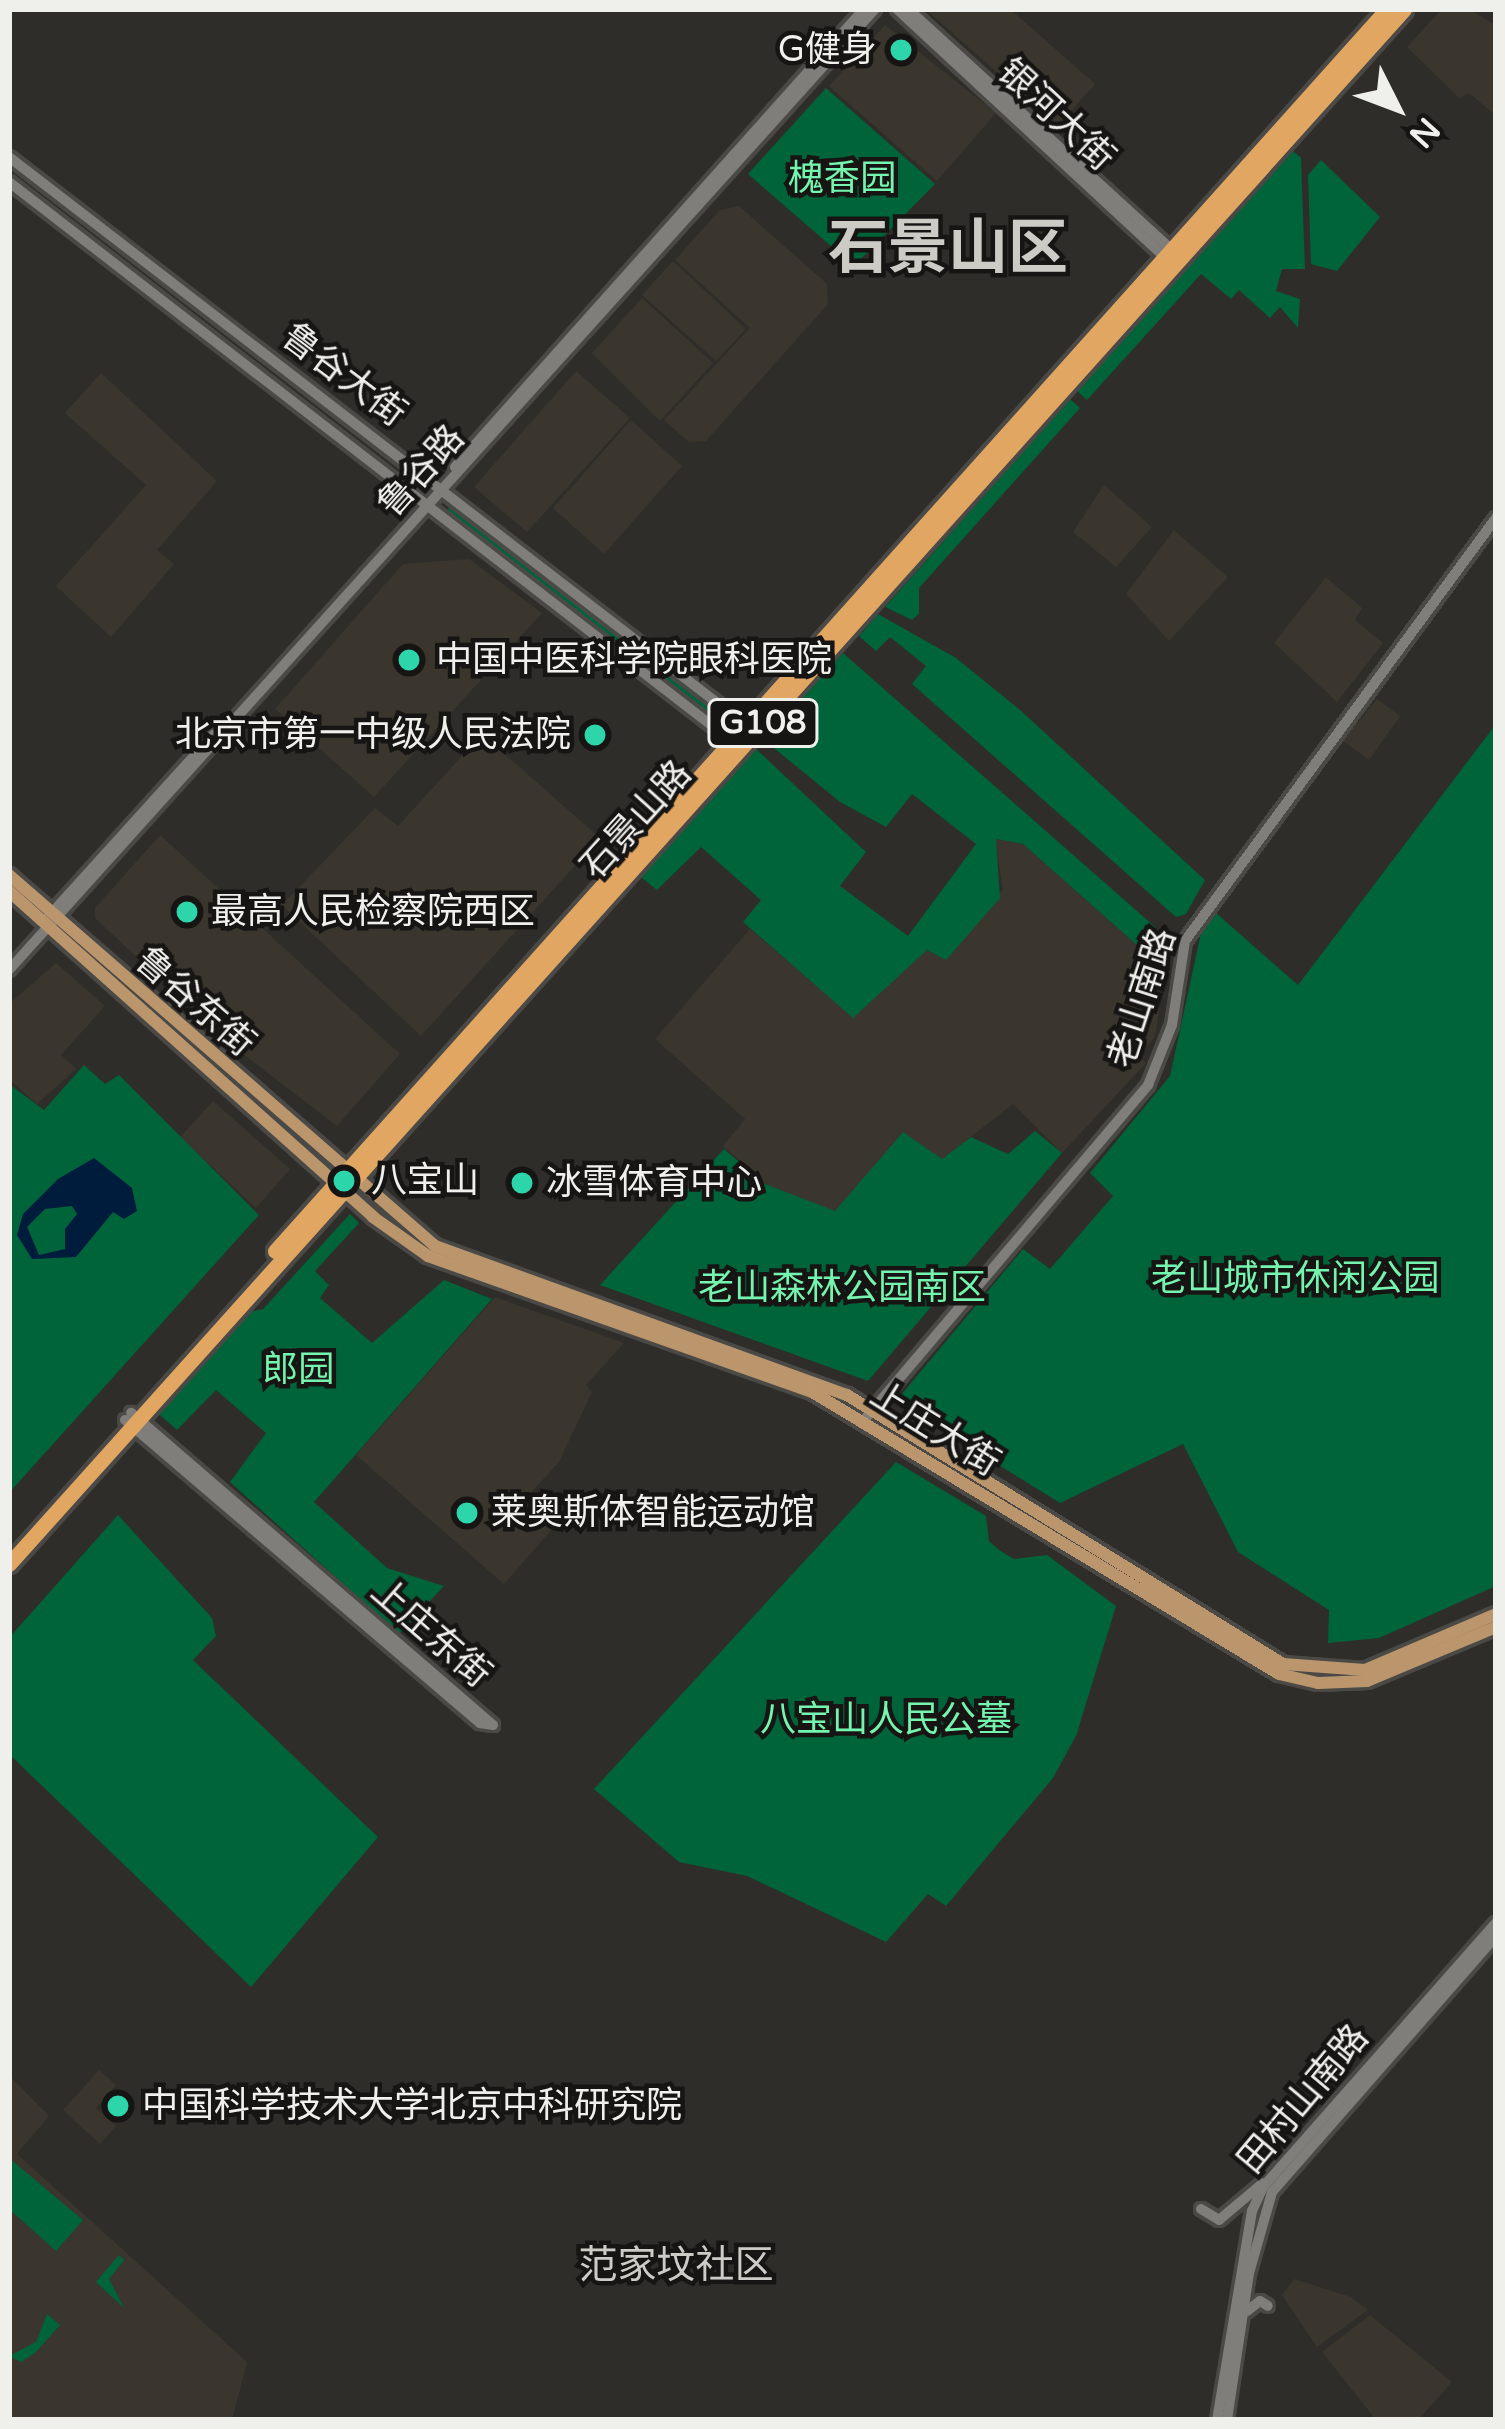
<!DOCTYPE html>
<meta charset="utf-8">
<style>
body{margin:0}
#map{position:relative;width:1505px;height:2429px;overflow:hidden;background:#2e2d29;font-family:"Varela Round","Noto Sans SC",sans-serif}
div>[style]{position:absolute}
.built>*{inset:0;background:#3a362d}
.round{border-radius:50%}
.green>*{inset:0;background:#00643a}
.water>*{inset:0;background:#001c3d}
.roads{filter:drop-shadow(3px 0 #4a4946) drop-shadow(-3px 0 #4a4946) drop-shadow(0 3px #4a4946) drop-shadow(0 -3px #4a4946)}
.secondary>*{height:10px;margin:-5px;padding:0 5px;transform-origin:5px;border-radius:5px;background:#807e7a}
.primary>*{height:12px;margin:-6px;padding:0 6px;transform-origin:6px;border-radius:6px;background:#bb966c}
.highway>*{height:15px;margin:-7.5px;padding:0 7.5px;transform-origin:7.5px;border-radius:7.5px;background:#e2a663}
.dots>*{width:33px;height:33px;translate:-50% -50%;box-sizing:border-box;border:6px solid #161513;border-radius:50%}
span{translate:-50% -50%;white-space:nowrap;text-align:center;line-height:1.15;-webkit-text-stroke:9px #161513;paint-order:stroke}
.shield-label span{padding:3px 9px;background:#161513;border:3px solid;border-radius:9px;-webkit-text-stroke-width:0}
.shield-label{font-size:33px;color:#efefec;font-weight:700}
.poi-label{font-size:36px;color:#efefec}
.right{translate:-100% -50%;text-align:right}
.left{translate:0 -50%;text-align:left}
.street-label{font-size:36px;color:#efefec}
.park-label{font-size:36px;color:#74f4ae}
.neighbourhood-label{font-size:39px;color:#cccbc6}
.town-label{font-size:60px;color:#cccbc6;font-weight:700}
.frame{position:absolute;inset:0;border:12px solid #efefec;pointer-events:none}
.north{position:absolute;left:1337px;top:48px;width:120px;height:120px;-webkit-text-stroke:9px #161513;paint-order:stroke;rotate:132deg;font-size:33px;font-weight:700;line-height:48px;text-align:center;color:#efefec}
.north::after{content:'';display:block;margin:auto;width:42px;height:54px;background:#efefec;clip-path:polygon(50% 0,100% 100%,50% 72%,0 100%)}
</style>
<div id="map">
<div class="built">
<div style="clip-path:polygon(925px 9px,1010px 9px,1095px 84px,1058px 126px)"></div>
<div style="clip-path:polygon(1442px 9px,1468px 9px,1496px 25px,1496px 116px,1469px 93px,1459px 98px,1407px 47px)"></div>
<div style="clip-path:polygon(885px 25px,996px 113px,937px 181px,829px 86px)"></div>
<div style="clip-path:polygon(739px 206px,827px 284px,828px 304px,706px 441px,689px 442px,664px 420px,750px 328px,675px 260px,720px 210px)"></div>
<div style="clip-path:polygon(673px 261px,746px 329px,716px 361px,642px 295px)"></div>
<div style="clip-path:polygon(642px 298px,713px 363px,660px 421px,592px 353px)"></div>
<div style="clip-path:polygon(576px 371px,630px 418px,527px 532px,474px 487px)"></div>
<div style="clip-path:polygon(101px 373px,217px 481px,157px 550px,174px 564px,111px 637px,56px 586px,146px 485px,65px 413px)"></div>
<div style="clip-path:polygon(631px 420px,682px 466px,604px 554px,553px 508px)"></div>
<div style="clip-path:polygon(1104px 485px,1152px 527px,1116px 567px,1073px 532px)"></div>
<div style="clip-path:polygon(1174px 530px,1228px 577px,1169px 641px,1126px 594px)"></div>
<div style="clip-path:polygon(469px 559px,542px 613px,374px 797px,275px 709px,403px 564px)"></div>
<div style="clip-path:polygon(1326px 577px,1362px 608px,1355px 620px,1383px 643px,1337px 702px,1274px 643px)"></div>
<div style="clip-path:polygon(1377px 699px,1400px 716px,1369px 760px,1343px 741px)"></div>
<div style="clip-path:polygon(482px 734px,600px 838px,421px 1036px,282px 905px,375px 808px,398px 826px)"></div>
<div style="clip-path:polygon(160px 835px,400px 1054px,337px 1126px,226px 1041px,95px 918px,95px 908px)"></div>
<div style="clip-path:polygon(995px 839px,1023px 844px,1165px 970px,1155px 1037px,1138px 1056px,1146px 1063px,1062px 1153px,1013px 1104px,942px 1159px,902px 1133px,835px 1212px,765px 1184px,723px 1146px,745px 1119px,655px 1039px,750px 929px,853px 1017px,873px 992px,1003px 890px)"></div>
<div style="clip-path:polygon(56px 963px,105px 1006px,61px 1055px,76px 1069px,37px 1104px,9px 1079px,9px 1004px)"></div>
<div style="clip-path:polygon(213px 1101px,290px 1169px,256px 1208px,180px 1137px)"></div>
<div style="clip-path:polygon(495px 1297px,624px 1343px,586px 1385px,592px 1392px,559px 1462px,526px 1498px,553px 1528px,504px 1584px,356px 1455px)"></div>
<div style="clip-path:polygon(99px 2070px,116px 2085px,96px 2108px,116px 2126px,100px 2144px,63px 2110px)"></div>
<div style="clip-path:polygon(9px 2075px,49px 2116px,17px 2154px,247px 2362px,232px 2420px,9px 2420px)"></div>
<div class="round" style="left:104px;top:2092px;width:28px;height:28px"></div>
<div style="clip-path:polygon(1294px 2279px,1351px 2297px,1368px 2310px,1317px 2347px,1282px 2295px)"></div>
<div style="clip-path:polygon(1370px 2315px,1452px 2382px,1418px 2420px,1376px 2420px,1322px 2352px)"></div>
</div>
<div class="green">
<div style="clip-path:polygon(826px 88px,935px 184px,854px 266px,748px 174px)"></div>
<div style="clip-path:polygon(1293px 151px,1301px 158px,1305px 269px,1282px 269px,1276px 291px,1300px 299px,1298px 328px,1280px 307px,1270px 318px,1239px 290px,1231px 299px,1201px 274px,1087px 400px,1077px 391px)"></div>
<div style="clip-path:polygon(1321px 160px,1380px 217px,1337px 271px,1311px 264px,1308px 175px)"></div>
<div style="clip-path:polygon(1070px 399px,1080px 408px,919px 588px,919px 614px,912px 620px,885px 607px)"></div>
<div style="clip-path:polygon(454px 502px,731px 717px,731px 723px,720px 727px,444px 514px)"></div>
<div style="clip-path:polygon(878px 614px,956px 658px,1019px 709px,1205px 880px,1186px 914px,1176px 917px,912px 684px,926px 666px,890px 637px,876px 651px,859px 636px)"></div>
<div style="clip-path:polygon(843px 653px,1154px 926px,1165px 942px,1165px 970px,1023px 844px,996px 839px,1000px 898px,946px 960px,927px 950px,853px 1018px,743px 922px,761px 900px,701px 847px,657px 890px,641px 877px,756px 749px,866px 852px,840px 886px,908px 936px,976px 844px,912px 794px,886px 827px,840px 802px,764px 740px)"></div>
<div style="clip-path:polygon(1496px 724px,1496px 1586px,1379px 1638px,1328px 1643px,1329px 1610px,1238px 1552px,1183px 1444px,1060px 1503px,896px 1401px,1023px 1249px,1050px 1269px,1113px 1196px,1090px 1173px,1170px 1076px,1201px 933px,1216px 913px,1298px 985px)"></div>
<div style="clip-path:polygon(84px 1065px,105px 1084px,119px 1075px,259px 1215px,9px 1493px,9px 1084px,44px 1110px)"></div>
<div style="clip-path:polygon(1035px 1131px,1062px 1153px,868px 1381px,600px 1285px,724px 1149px,765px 1184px,835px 1211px,903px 1132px,942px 1159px,971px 1137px,1008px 1154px)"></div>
<div style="clip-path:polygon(350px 1214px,359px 1223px,315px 1271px,329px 1285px,320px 1298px,372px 1343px,444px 1280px,492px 1299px,314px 1502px,387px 1568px,444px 1586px,399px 1634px,230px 1482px,266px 1433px,216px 1390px,177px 1430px,153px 1409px,240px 1314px,263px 1309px)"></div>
<div style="clip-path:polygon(896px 1462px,986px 1516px,989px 1541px,999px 1550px,1014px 1559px,1047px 1555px,1116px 1606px,1076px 1736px,1053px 1778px,946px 1906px,928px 1894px,886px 1942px,747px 1876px,679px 1862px,594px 1789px)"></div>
<div style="clip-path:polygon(118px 1515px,212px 1618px,216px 1636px,193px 1660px,378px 1837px,251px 1987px,9px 1754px,9px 1638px)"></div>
<div style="clip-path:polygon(9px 2158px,83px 2220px,56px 2251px,9px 2209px)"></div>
<div style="clip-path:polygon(119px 2255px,124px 2260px,109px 2279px,124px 2308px,96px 2282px)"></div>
<div style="clip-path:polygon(47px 2314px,60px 2325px,35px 2353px,21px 2362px,9px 2356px,36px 2342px)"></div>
</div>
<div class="water">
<div style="clip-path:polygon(evenodd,94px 1158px,132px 1188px,137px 1211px,124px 1219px,113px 1212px,76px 1257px,32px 1259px,17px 1235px,23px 1214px,58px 1179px,94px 1158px,72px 1206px,77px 1214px,65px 1229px,65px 1249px,39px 1255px,27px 1227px,45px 1209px,72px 1206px)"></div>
</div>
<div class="roads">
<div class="secondary">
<div style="left:897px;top:9px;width:369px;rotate:42.8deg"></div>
<div style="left:908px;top:9px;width:363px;rotate:42.4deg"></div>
<div style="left:9px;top:157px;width:932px;rotate:37.63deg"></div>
<div style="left:9px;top:182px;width:920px;rotate:37.72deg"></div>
<div style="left:455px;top:467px;width:614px;rotate:-48.23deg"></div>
<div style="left:48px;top:917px;width:246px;rotate:-47.8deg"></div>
<div style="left:9px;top:970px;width:1294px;rotate:-47.98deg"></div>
<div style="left:865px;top:1419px;width:438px;rotate:-49.7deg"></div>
<div style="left:1148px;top:1085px;width:65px;rotate:-68.2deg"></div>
<div style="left:1172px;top:1025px;width:85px;rotate:-81.2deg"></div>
<div style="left:1185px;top:941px;width:525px;rotate:-53.68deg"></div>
<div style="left:125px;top:1420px;width:467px;rotate:40.5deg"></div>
<div style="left:480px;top:1723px;width:13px;rotate:9deg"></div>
<div style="left:493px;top:1725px;width:478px;rotate:-139.2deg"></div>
<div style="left:1201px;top:2209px;width:21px;rotate:31deg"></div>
<div style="left:1219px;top:2220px;width:57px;rotate:-40.1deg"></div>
<div style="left:1247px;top:2311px;width:16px;rotate:-38deg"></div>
<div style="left:1260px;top:2301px;width:9px;rotate:32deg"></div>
<div style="left:1217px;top:2420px;width:212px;rotate:-80.5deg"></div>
<div style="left:1252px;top:2211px;width:26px;rotate:-65deg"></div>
<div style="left:1263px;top:2187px;width:352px;rotate:-48.6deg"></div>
<div style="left:1227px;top:2420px;width:149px;rotate:-81.5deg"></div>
<div style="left:1249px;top:2273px;width:84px;rotate:-74.1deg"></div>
<div style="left:1272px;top:2192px;width:340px;rotate:-48.8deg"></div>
</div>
<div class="primary">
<div style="left:9px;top:875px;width:565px;rotate:41.05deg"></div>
<div style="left:435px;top:1246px;width:438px;rotate:19.9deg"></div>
<div style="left:847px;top:1395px;width:512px;rotate:31.67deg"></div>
<div style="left:1283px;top:1664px;width:82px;rotate:4.2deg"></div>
<div style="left:1365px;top:1670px;width:142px;rotate:-23.1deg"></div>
<div style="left:9px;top:891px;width:489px;rotate:41.8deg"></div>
<div style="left:373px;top:1217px;width:67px;rotate:35.3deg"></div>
<div style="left:428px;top:1256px;width:410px;rotate:19.5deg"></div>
<div style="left:814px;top:1393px;width:543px;rotate:31.14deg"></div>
<div style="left:1279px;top:1674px;width:40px;rotate:13deg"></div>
<div style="left:1318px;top:1683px;width:49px;rotate:-2.3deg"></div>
<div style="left:1367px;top:1681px;width:140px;rotate:-22.7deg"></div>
</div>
<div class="highway">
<div style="left:275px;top:1251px;width:1667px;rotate:-48.16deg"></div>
<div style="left:9px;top:1564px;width:2089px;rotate:-48.1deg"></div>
</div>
</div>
<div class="dots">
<div style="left:901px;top:50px;background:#2dd5ab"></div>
<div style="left:409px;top:660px;background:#2dd5ab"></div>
<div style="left:595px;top:735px;background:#2dd5ab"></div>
<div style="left:187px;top:912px;background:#2dd5ab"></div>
<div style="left:344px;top:1181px;background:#2dd5ab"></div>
<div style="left:522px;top:1183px;background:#2dd5ab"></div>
<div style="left:467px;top:1513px;background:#2dd5ab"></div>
<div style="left:118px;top:2106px;background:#2dd5ab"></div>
</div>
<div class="shield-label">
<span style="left:763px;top:723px">G108</span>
</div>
<div class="poi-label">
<span class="right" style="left:877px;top:50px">G健身</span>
<span class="left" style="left:436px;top:660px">中国中医科学院眼科医院</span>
<span class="right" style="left:571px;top:735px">北京市第一中级人民法院</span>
<span class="left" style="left:211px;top:912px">最高人民检察院西区</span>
<span class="left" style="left:371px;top:1181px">八宝山</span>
<span class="left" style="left:546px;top:1183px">冰雪体育中心</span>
<span class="left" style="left:491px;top:1513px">莱奥斯体智能运动馆</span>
<span class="left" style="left:142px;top:2106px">中国科学技术大学北京中科研究院</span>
</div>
<div class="street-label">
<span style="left:1056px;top:115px;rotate:43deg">银河大街</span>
<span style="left:344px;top:375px;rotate:37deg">鲁谷大街</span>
<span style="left:421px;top:471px;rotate:-48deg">鲁谷路</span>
<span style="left:636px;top:820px;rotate:-48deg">石景山路</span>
<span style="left:1142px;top:998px;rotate:-72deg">老山南路</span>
<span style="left:195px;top:1002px;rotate:41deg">鲁谷东街</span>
<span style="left:935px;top:1429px;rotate:32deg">上庄大街</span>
<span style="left:431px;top:1633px;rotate:41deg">上庄东街</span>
<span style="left:1303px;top:2099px;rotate:-50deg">田村山南路</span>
</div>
<div class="park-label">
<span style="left:842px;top:179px">槐香园</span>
<span style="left:1295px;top:1279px">老山城市休闲公园</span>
<span style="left:842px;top:1288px">老山森林公园南区</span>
<span style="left:298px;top:1370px">郎园</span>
<span style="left:886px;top:1720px">八宝山人民公墓</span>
</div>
<div class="neighbourhood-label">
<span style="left:676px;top:2266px">范家坟社区</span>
</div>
<div class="town-label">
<span style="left:948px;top:249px">石景山区</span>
</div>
<div class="frame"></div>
<div class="north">N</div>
</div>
